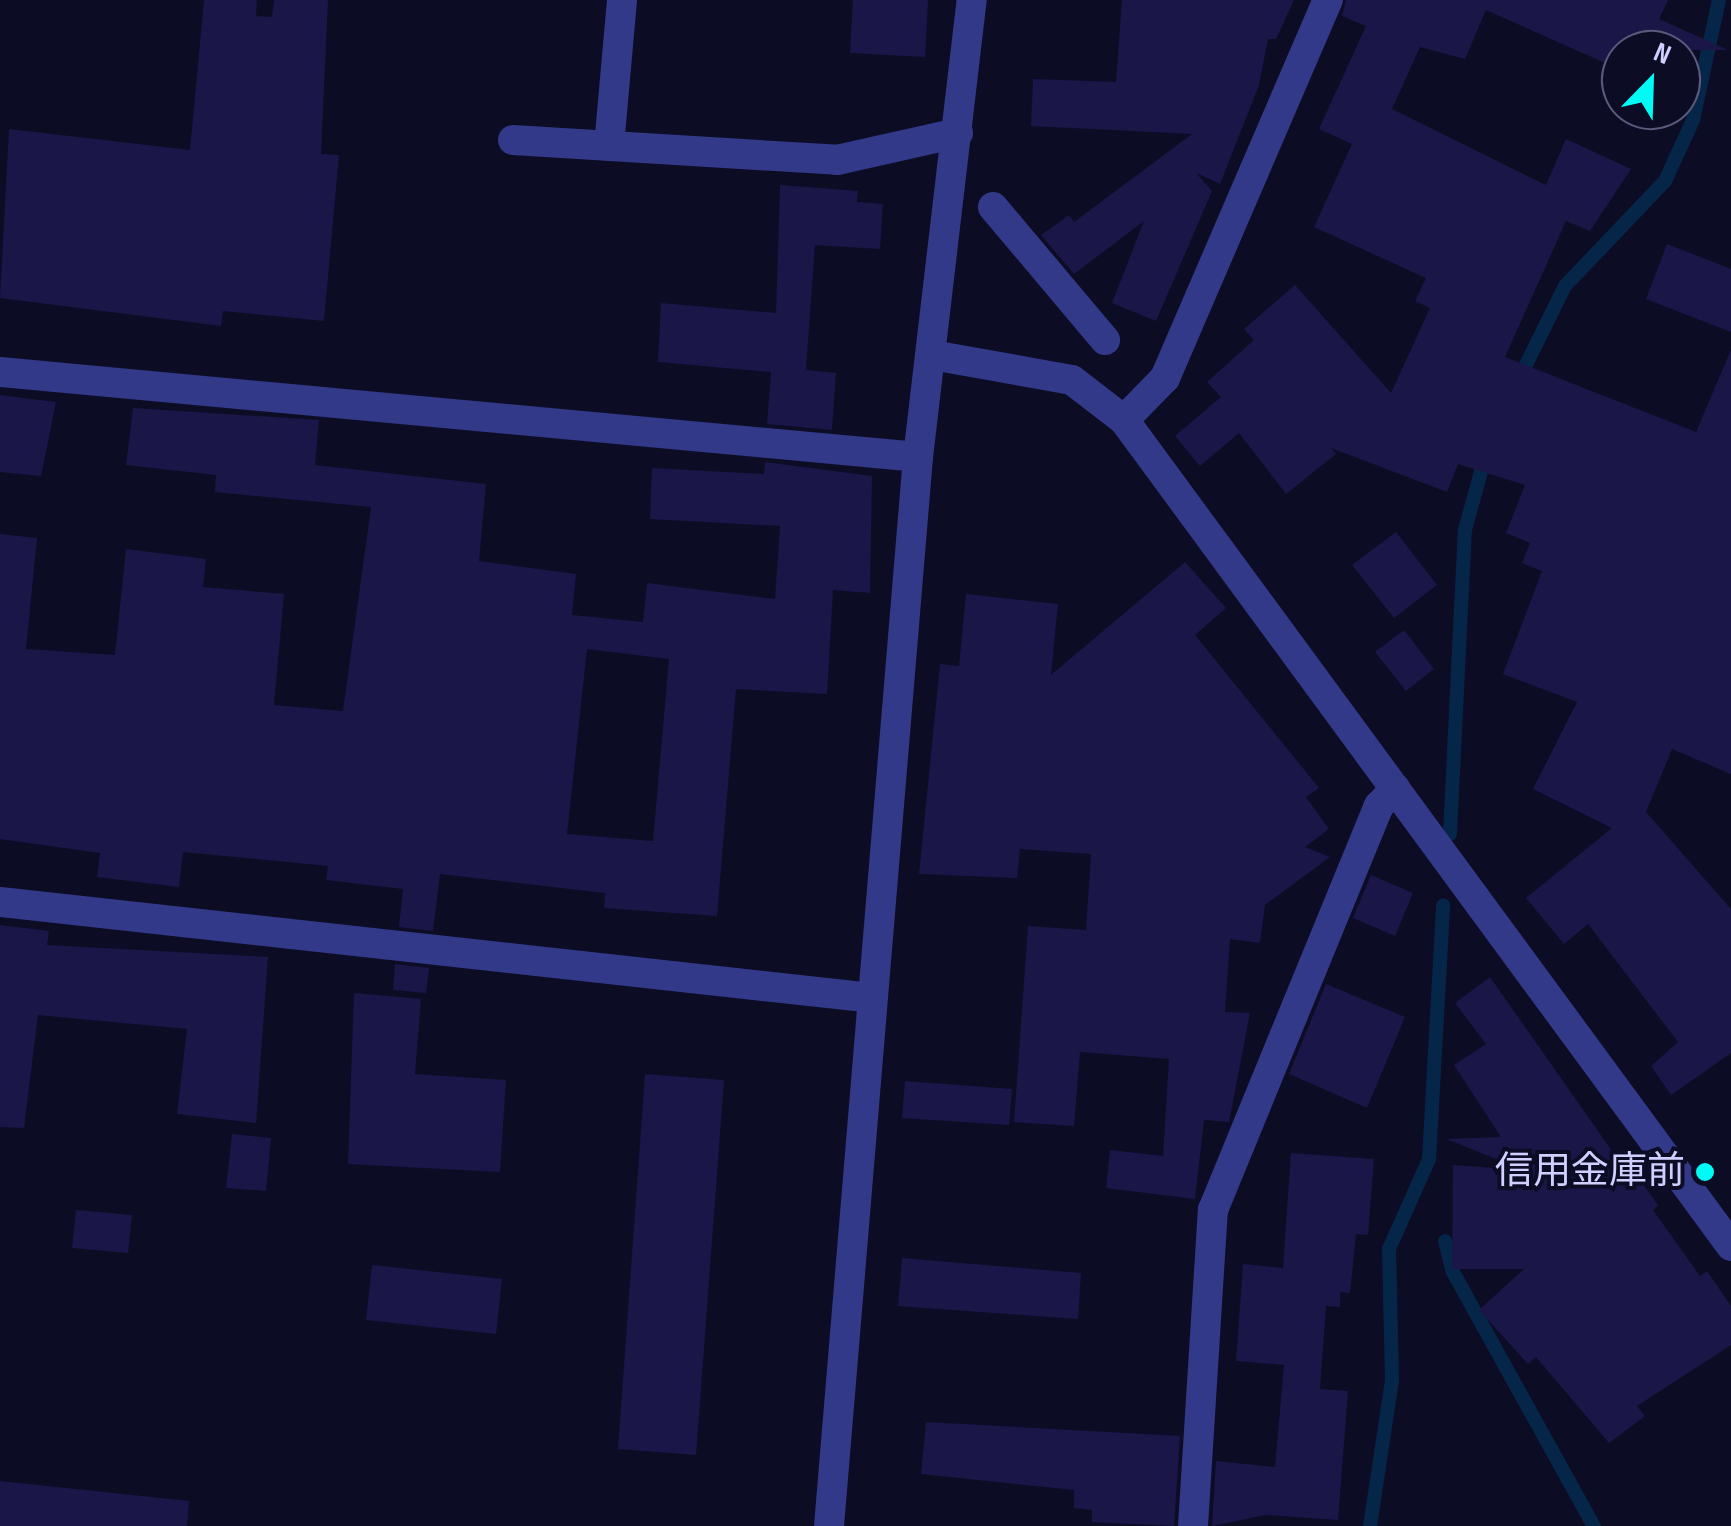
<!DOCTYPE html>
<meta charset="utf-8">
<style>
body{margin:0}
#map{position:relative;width:1731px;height:1526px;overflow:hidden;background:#0d0c25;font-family:"Sofia Sans Condensed","Noto Sans JP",sans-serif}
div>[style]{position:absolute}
.stream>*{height:14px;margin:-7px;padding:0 7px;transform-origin:7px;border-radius:7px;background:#062649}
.building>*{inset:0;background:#1a1648}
.minor>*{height:30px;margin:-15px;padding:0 15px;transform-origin:15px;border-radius:15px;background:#323988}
.dots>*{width:28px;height:28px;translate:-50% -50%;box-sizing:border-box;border:5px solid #0d0c25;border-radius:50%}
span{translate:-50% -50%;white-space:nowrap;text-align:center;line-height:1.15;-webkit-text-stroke:8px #0d0c25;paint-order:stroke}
.poi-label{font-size:38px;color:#cfd0ff}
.right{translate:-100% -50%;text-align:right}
.north{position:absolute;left:1601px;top:30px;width:100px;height:100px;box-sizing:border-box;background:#0d0c25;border:2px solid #5b5a7c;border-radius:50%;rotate:23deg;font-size:28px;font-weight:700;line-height:40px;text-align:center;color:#cfd0ff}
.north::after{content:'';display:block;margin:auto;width:35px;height:45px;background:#00faf6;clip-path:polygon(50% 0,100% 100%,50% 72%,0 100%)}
</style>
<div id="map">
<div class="stream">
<div style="left:1519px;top:379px;width:104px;rotate:-63.7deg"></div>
<div style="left:1565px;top:286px;width:145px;rotate:-46.4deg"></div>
<div style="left:1665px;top:181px;width:67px;rotate:-65.3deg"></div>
<div style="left:1693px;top:120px;width:123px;rotate:-77.8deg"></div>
<div style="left:1450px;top:834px;width:304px;rotate:-87.2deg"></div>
<div style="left:1465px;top:530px;width:80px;rotate:-74.7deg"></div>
<div style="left:1445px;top:1241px;width:32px;rotate:76deg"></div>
<div style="left:1453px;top:1272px;width:291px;rotate:61deg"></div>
<div style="left:1370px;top:1526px;width:148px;rotate:-81.4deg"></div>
<div style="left:1392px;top:1380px;width:131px;rotate:-91.3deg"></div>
<div style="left:1389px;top:1249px;width:98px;rotate:-66deg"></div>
<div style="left:1429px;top:1159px;width:254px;rotate:-86.8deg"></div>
</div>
<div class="building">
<div style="clip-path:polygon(204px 0,257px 0,256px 16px,272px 17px,274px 0,328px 0,321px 154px,339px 155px,324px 321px,223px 311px,221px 326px,0 298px,9px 129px,190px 150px)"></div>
<div style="clip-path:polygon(853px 0,928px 0,925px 57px,850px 53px)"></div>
<div style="clip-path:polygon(1122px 0,1294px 0,1276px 39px,1268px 39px,1259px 85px,1220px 184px,1196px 173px,1212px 191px,1156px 321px,1112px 303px,1144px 221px,1074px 274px,1041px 235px,1069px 215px,1074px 222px,1192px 134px,1031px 126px,1033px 79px,1116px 82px)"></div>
<div style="clip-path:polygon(1346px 0,1668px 0,1659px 19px,1728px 50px,1621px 50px,1621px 70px,1486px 10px,1465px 59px,1420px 47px,1392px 109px,1546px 185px,1566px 139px,1631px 169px,1590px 231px,1566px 221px,1505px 357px,1696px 432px,1731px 350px,1731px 774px,1672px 749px,1646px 812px,1731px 909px,1731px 1053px,1671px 1095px,1651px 1066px,1678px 1042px,1588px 924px,1564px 944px,1526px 898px,1612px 828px,1533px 789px,1577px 702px,1503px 674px,1542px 571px,1522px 563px,1530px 543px,1506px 533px,1525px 485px,1458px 464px,1447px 492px,1331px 448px,1336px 454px,1286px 494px,1239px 433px,1200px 466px,1175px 436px,1221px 397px,1207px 382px,1254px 340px,1244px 329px,1295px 285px,1391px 393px,1430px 308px,1415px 301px,1426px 278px,1314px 227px,1352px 144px,1319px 129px,1366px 26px,1342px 16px)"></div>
<div style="clip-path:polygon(780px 185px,858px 191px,857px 202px,883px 204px,880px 249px,815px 245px,806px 370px,836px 373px,832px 430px,767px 424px,771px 372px,658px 362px,661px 303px,776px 313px)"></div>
<div style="clip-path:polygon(1667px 244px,1731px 269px,1731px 332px,1646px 299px)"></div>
<div style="clip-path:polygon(0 395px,56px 402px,41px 476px,0 472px)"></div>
<div style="clip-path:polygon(evenodd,133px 408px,319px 420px,315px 465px,486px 484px,479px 561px,576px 574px,572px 615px,643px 622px,647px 583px,775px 599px,780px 526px,650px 519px,652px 468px,764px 474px,765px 462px,872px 476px,870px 593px,833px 590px,827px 694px,736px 689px,717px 916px,604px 908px,605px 893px,440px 874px,433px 931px,399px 927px,403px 889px,326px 880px,328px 866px,183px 852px,179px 887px,97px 877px,100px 853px,0 839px,0 534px,37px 538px,26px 649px,115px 655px,126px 549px,206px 559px,203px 587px,284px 594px,274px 705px,343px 711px,371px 507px,215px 492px,216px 475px,126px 465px,133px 408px,587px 649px,669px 659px,653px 841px,567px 834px,587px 649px)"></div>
<div style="clip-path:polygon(1396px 532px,1437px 585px,1394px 618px,1352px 565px)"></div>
<div style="clip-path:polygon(1185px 562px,1226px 608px,1195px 635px,1319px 788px,1306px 797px,1329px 829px,1305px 847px,1330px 857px,1265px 905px,1260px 943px,1230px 939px,1225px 1012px,1250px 1013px,1229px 1122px,1204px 1120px,1195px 1199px,1106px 1188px,1110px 1150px,1163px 1156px,1169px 1059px,1080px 1052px,1074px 1126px,1014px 1122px,1028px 926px,1086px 930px,1091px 854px,1020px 849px,1017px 878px,919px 874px,940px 664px,959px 666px,966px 594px,1058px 604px,1051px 675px)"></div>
<div style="clip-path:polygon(1404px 630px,1434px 669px,1406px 691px,1375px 652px)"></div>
<div style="clip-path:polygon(1371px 875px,1413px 893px,1395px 936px,1353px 918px)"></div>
<div style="clip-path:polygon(0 925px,49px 931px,47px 945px,268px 957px,256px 1123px,177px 1114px,187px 1029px,38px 1015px,24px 1128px,0 1127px)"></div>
<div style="clip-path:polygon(395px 964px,429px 968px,426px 993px,393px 990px)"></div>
<div style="clip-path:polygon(1490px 977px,1631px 1178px,1636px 1174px,1658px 1205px,1653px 1210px,1700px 1276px,1707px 1271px,1731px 1306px,1731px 1345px,1637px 1406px,1645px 1416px,1609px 1443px,1536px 1357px,1528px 1364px,1479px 1310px,1524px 1269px,1452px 1269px,1453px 1165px,1524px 1170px,1446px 1139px,1501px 1137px,1454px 1065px,1486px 1044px,1455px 1003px)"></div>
<div style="clip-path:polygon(1326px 984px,1405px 1017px,1367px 1108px,1289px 1074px)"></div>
<div style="clip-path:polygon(354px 993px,421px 999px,415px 1074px,506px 1080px,500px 1172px,348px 1164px)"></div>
<div style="clip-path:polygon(645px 1074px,724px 1080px,696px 1455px,618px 1449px)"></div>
<div style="clip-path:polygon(905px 1081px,1012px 1089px,1009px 1125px,902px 1118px)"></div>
<div style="clip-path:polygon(232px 1134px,271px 1138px,266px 1191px,226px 1188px)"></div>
<div style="clip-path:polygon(1291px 1153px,1374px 1159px,1368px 1235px,1356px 1234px,1350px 1293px,1340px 1292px,1340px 1307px,1326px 1306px,1320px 1389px,1348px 1391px,1338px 1520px,1265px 1515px,1212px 1526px,1216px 1461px,1275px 1467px,1284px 1365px,1236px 1361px,1243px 1264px,1283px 1268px)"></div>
<div style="clip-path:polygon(76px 1210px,132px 1215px,128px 1253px,72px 1248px)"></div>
<div style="clip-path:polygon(902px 1258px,1081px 1273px,1078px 1319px,898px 1306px)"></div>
<div style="clip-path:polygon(372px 1265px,502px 1279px,496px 1334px,366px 1320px)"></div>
<div style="clip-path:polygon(926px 1422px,1180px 1436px,1174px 1526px,1092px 1522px,1092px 1510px,1074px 1508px,1074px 1490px,921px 1474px)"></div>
<div style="clip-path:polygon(0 1481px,189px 1501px,187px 1526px,0 1526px)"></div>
</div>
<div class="minor">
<div style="left:513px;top:140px;width:325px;rotate:3.5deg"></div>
<div style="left:837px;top:160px;width:124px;rotate:-12.6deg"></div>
<div style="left:609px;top:146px;width:147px;rotate:-84.9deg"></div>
<div style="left:993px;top:207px;width:174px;rotate:49.9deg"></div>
<div style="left:932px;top:355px;width:142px;rotate:10.1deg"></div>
<div style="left:1072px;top:380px;width:66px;rotate:37.6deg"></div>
<div style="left:1124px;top:420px;width:1025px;rotate:53.69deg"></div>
<div style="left:0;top:372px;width:922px;rotate:5.29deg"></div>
<div style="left:1124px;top:420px;width:59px;rotate:-45.7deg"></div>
<div style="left:1165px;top:378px;width:412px;rotate:-66.7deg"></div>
<div style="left:0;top:902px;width:877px;rotate:6.28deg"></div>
<div style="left:829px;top:1526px;width:1073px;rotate:-85.24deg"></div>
<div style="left:918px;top:457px;width:460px;rotate:-83.3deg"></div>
<div style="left:1193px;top:1526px;width:317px;rotate:-86.4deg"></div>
<div style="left:1213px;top:1210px;width:437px;rotate:-67.7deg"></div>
<div style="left:1379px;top:806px;width:24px;rotate:-48deg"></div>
</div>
<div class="dots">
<div style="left:1705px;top:1172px;background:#00faf6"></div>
</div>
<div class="poi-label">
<span class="right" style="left:1685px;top:1172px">信用金庫前</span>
</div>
<div class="north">N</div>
</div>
